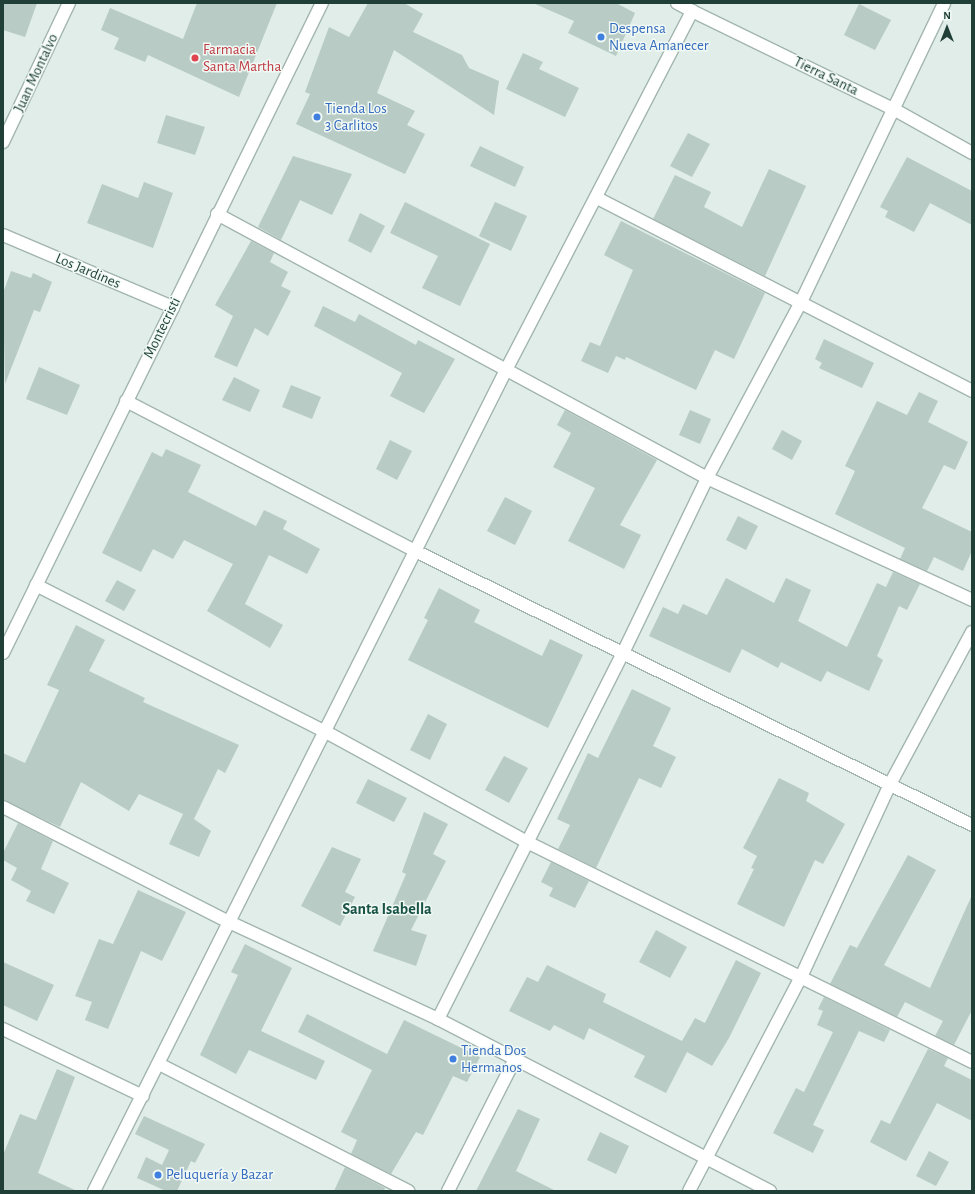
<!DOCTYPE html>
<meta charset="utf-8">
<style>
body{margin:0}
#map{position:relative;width:975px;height:1194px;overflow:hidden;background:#e0ede8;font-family:"Alegreya Sans",sans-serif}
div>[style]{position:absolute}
.building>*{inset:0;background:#b8cbc4}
.roads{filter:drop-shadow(1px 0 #a2b5af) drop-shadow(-1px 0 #a2b5af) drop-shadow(0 1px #a2b5af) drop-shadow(0 -1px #a2b5af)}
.street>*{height:12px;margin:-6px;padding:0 6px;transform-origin:6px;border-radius:6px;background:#fff}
.secondary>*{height:12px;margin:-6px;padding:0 6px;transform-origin:6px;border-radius:6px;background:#fff}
.dots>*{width:11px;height:11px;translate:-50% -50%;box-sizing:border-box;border:2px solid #f1f9f5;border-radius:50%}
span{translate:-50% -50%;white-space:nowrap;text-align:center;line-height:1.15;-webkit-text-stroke:3px #f1f9f5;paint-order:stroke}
.shop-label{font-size:15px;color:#366cbe}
.left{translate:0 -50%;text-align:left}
.health-label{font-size:15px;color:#be3a42}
.street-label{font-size:15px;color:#1f3f37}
.neighbourhood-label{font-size:16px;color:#195346;font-weight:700}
.frame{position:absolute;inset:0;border:4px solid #1f3f37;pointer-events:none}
.north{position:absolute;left:927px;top:8px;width:40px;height:40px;-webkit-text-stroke:3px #f1f9f5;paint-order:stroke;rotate:0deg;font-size:11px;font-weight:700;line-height:16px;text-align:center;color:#1f3f37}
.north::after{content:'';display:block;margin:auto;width:14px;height:18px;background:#1f3f37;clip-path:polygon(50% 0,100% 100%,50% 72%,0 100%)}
</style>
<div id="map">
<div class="building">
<div style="clip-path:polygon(3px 3px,37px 3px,25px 37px,3px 30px)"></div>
<div style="clip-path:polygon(197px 3px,277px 3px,239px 97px,148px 55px,145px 62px,114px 49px,119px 38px,101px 30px,110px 8px,183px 39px)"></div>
<div style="clip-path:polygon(368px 3px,404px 3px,423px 14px,413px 32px,462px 55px,469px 68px,499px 81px,494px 115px,394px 50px,377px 93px,415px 111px,407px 125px,425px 134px,405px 174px,296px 124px,310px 94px,305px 92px,329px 27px,349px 37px)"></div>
<div style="clip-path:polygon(533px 3px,616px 3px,635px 13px,616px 56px,568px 33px,574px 21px)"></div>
<div style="clip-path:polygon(859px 4px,891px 20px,875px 50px,844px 35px)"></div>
<div style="clip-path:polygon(523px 53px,543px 62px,539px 69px,579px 88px,565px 117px,506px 89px)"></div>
<div style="clip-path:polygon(166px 115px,205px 127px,195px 155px,157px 143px)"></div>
<div style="clip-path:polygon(688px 133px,710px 144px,692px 177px,670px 166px)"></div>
<div style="clip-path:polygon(480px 146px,524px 167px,515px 187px,470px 166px)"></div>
<div style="clip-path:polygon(293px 156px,352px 174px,332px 215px,300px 200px,281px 240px,258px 227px)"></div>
<div style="clip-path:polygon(907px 157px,972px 191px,972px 225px,930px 203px,914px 232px,885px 217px,888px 211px,880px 207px)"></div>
<div style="clip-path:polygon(769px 169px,806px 186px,765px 276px,653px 219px,675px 175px,711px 192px,704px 207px,742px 227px)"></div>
<div style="clip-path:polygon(144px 182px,173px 193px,153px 248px,87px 223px,102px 184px,138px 198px)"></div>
<div style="clip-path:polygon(405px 202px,490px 244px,460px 306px,422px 288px,438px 256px,390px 233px)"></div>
<div style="clip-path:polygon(495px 202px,527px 216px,511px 251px,479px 236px)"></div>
<div style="clip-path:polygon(360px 213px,385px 226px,371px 253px,348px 241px)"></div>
<div style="clip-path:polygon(621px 221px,765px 293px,734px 359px,715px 350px,696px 390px,626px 357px,625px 360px,616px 356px,608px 373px,581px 361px,590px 342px,600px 346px,633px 270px,604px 255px)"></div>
<div style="clip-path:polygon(251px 241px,274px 253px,270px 262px,288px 272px,281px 286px,291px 291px,268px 336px,255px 328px,237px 367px,214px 357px,233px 316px,215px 305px)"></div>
<div style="clip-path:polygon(11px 271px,31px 278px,33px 273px,52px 282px,40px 312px,34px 310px,5px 384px,3px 293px)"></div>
<div style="clip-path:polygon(323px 306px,355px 322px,359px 314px,416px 345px,418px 340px,455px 359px,424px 413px,390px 396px,402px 373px,314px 326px)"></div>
<div style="clip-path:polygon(824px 339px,874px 363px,862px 388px,819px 368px,822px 363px,815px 359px)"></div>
<div style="clip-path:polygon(39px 367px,80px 385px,67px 415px,26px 399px)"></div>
<div style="clip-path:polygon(234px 377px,260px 390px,250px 412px,222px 400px)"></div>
<div style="clip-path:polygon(291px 385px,321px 397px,312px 419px,282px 407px)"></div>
<div style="clip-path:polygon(919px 392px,938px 401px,928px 422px,968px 442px,955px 470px,944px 465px,922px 508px,972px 532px,972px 551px,963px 571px,934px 557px,927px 571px,900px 559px,905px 548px,835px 514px,855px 471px,845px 466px,877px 401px,907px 415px)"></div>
<div style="clip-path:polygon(565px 410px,657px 460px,620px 525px,641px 535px,624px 569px,568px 541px,595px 488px,553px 467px,571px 433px,557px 425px)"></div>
<div style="clip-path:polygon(690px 410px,711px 419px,700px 444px,679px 435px)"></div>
<div style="clip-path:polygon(782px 430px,802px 441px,792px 460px,772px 449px)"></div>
<div style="clip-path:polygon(390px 440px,412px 451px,397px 480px,376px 469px)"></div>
<div style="clip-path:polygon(166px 449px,201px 465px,188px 492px,256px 526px,264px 510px,287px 521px,283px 529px,320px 549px,307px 574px,269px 555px,245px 604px,283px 625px,270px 648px,207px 611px,233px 564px,184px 540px,173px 559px,153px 549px,141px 572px,102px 553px,152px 452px,162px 457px)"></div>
<div style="clip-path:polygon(505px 497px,532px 511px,515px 545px,487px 531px)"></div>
<div style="clip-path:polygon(738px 516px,758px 526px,746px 550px,726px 540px)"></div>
<div style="clip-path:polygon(893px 572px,920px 584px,907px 610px,899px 606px,877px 656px,883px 660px,869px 691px,827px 671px,821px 682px,781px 662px,778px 668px,742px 649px,730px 673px,649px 636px,663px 607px,678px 614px,683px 604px,707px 615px,726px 578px,774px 603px,786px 578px,811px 590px,798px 621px,847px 647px,877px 583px,886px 587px)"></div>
<div style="clip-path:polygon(117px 580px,136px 590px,124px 611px,105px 601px)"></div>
<div style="clip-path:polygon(439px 588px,480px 610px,474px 622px,542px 656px,550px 639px,583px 655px,548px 728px,408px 660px,428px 620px,424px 618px)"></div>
<div style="clip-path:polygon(76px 625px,105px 640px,89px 671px,145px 698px,143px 702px,239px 745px,225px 773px,218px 769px,194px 819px,211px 831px,199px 857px,169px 844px,183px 814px,139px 794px,129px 811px,81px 782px,60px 827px,3px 800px,3px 753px,25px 763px,59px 690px,47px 685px)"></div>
<div style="clip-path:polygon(632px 689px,671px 708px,653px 746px,676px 757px,661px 788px,639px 778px,596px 868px,558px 849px,570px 825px,557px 819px,588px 753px,598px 758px)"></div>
<div style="clip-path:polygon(428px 714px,447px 724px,430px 760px,410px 750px)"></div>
<div style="clip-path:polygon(504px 756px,528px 768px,509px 803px,485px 790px)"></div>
<div style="clip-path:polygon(779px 778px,809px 793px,806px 801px,845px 824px,823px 864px,815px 860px,784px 927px,737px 904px,754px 869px,751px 868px,757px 856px,743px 848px)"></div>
<div style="clip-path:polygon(368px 779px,407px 798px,394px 822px,356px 803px)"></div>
<div style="clip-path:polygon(424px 812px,448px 824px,433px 854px,446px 861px,411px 930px,427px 935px,416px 966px,373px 951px,406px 874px,402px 872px)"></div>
<div style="clip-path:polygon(18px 823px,53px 841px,41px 869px,69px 883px,54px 914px,26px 901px,31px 891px,11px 880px,17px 868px,3px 860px,3px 853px)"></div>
<div style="clip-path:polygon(332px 847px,361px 859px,345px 892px,355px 897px,340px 926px,301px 906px)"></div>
<div style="clip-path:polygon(908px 855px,936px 870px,884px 965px,930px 988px,972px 895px,972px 1010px,954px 1045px,935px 1036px,943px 1021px,905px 1002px,897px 1017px,830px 984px,850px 945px,857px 948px)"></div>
<div style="clip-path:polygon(551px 862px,589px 881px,575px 908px,549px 896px,553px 888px,541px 882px)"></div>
<div style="clip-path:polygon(138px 890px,186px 912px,162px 961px,141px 951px,108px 1029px,85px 1020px,92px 1002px,75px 996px,99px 939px,113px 944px)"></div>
<div style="clip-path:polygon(656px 930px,687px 947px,670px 978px,639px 962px)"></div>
<div style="clip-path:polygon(245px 944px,292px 968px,261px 1031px,325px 1061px,316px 1080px,249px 1050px,236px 1074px,200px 1055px,238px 975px,231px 972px)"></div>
<div style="clip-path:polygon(736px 960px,761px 973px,729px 1038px,712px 1066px,687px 1052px,666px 1093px,634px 1077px,645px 1056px,589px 1028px,584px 1040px,554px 1025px,550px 1031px,509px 1011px,527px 977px,538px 982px,547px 965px,606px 994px,603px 1002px,682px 1041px,695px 1018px,705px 1023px)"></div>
<div style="clip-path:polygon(3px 962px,54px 985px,37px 1021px,3px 1005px)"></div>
<div style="clip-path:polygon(824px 997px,890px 1030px,884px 1042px,859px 1031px,813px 1125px,824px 1130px,813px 1153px,773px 1133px,796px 1088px,804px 1092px,833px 1032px,817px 1025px,823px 1011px,818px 1009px)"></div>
<div style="clip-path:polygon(307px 1014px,387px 1054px,404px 1020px,480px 1057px,467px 1082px,453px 1076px,423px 1135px,416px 1132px,391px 1174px,351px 1154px,357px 1140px,341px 1132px,372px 1070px,298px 1032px)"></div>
<div style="clip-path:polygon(928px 1049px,948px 1058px,944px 1066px,972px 1080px,972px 1121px,937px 1103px,906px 1161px,870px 1142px,881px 1120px,890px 1124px)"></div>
<div style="clip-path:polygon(57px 1069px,75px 1077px,38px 1173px,77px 1191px,3px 1191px,3px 1155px,20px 1114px,36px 1120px)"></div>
<div style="clip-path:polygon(518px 1109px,540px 1119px,516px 1171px,556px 1191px,476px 1191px)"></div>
<div style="clip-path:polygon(144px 1116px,205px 1144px,195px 1163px,191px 1161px,177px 1191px,166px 1191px,137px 1178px,146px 1157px,162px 1165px,169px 1150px,135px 1134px)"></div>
<div style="clip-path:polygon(600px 1132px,629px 1146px,616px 1174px,587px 1160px)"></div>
<div style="clip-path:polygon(929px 1151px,949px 1162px,936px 1186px,916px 1176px)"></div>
<div style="clip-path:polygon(345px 1167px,385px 1188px,384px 1191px,334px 1191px)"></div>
</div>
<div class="roads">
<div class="street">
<div style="left:692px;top:11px;width:226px;rotate:26deg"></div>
<div style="left:895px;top:110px;width:88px;rotate:29.2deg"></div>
<div style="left:3px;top:142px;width:154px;rotate:-64.6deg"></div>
<div style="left:597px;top:198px;width:422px;rotate:27.2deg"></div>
<div style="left:217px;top:214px;width:557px;rotate:28.31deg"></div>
<div style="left:707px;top:478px;width:292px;rotate:24.7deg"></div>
<div style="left:126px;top:401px;width:328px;rotate:27.4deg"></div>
<div style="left:417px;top:552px;width:619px;rotate:26.19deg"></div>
<div style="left:36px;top:585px;width:325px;rotate:26.9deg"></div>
<div style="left:326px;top:732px;width:229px;rotate:28.7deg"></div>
<div style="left:527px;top:842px;width:496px;rotate:26.3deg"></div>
<div style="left:3px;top:653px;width:386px;rotate:-63.8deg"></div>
<div style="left:3px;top:807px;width:251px;rotate:27deg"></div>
<div style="left:227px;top:921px;width:233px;rotate:24.9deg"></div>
<div style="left:438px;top:1019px;width:374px;rotate:27.4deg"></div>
<div style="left:438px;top:1019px;width:408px;rotate:-63.2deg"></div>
<div style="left:622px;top:655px;width:196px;rotate:-64.3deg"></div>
<div style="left:707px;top:478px;width:200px;rotate:-61.9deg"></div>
<div style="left:801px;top:302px;width:331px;rotate:-64.4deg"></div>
<div style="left:3px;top:1029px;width:155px;rotate:25.6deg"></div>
<div style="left:159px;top:1064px;width:280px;rotate:27deg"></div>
<div style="left:448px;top:1191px;width:146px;rotate:-63.1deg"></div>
<div style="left:689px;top:1191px;width:239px;rotate:-62.4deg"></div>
<div style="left:800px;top:979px;width:213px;rotate:-65.2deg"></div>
<div style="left:889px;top:786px;width:175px;rotate:-61.7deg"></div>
</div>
<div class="secondary">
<div style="left:3px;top:235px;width:185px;rotate:23deg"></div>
<div style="left:173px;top:307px;width:339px;rotate:-63.9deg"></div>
<div style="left:94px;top:1191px;width:916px;rotate:-63.35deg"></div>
<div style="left:505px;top:372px;width:407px;rotate:-62.6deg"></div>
<div style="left:692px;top:11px;width:17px;rotate:-152deg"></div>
</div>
</div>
<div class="dots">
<div style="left:601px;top:37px;background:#3f7fe0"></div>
<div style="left:195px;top:58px;background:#e0444e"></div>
<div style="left:317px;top:117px;background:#3f7fe0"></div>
<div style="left:453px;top:1059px;background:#3f7fe0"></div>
<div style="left:158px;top:1175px;background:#3f7fe0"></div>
</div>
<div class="shop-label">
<span class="left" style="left:609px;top:37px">Despensa<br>Nueva Amanecer</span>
<span class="left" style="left:325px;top:117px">Tienda Los<br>3 Carlitos</span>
<span class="left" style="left:461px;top:1059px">Tienda Dos<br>Hermanos</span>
<span class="left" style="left:166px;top:1175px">Peluquería y Bazar</span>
</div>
<div class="health-label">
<span class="left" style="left:203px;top:58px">Farmacia<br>Santa Martha</span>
</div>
<div class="street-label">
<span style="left:36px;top:73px;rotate:-65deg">Juan Montalvo</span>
<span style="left:826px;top:76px;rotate:26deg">Tierra Santa</span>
<span style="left:88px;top:271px;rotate:23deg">Los Jardines</span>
<span style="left:162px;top:328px;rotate:-64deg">Montecristi</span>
</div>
<div class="neighbourhood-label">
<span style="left:387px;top:909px">Santa Isabella</span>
</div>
<div class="frame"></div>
<div class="north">N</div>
</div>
